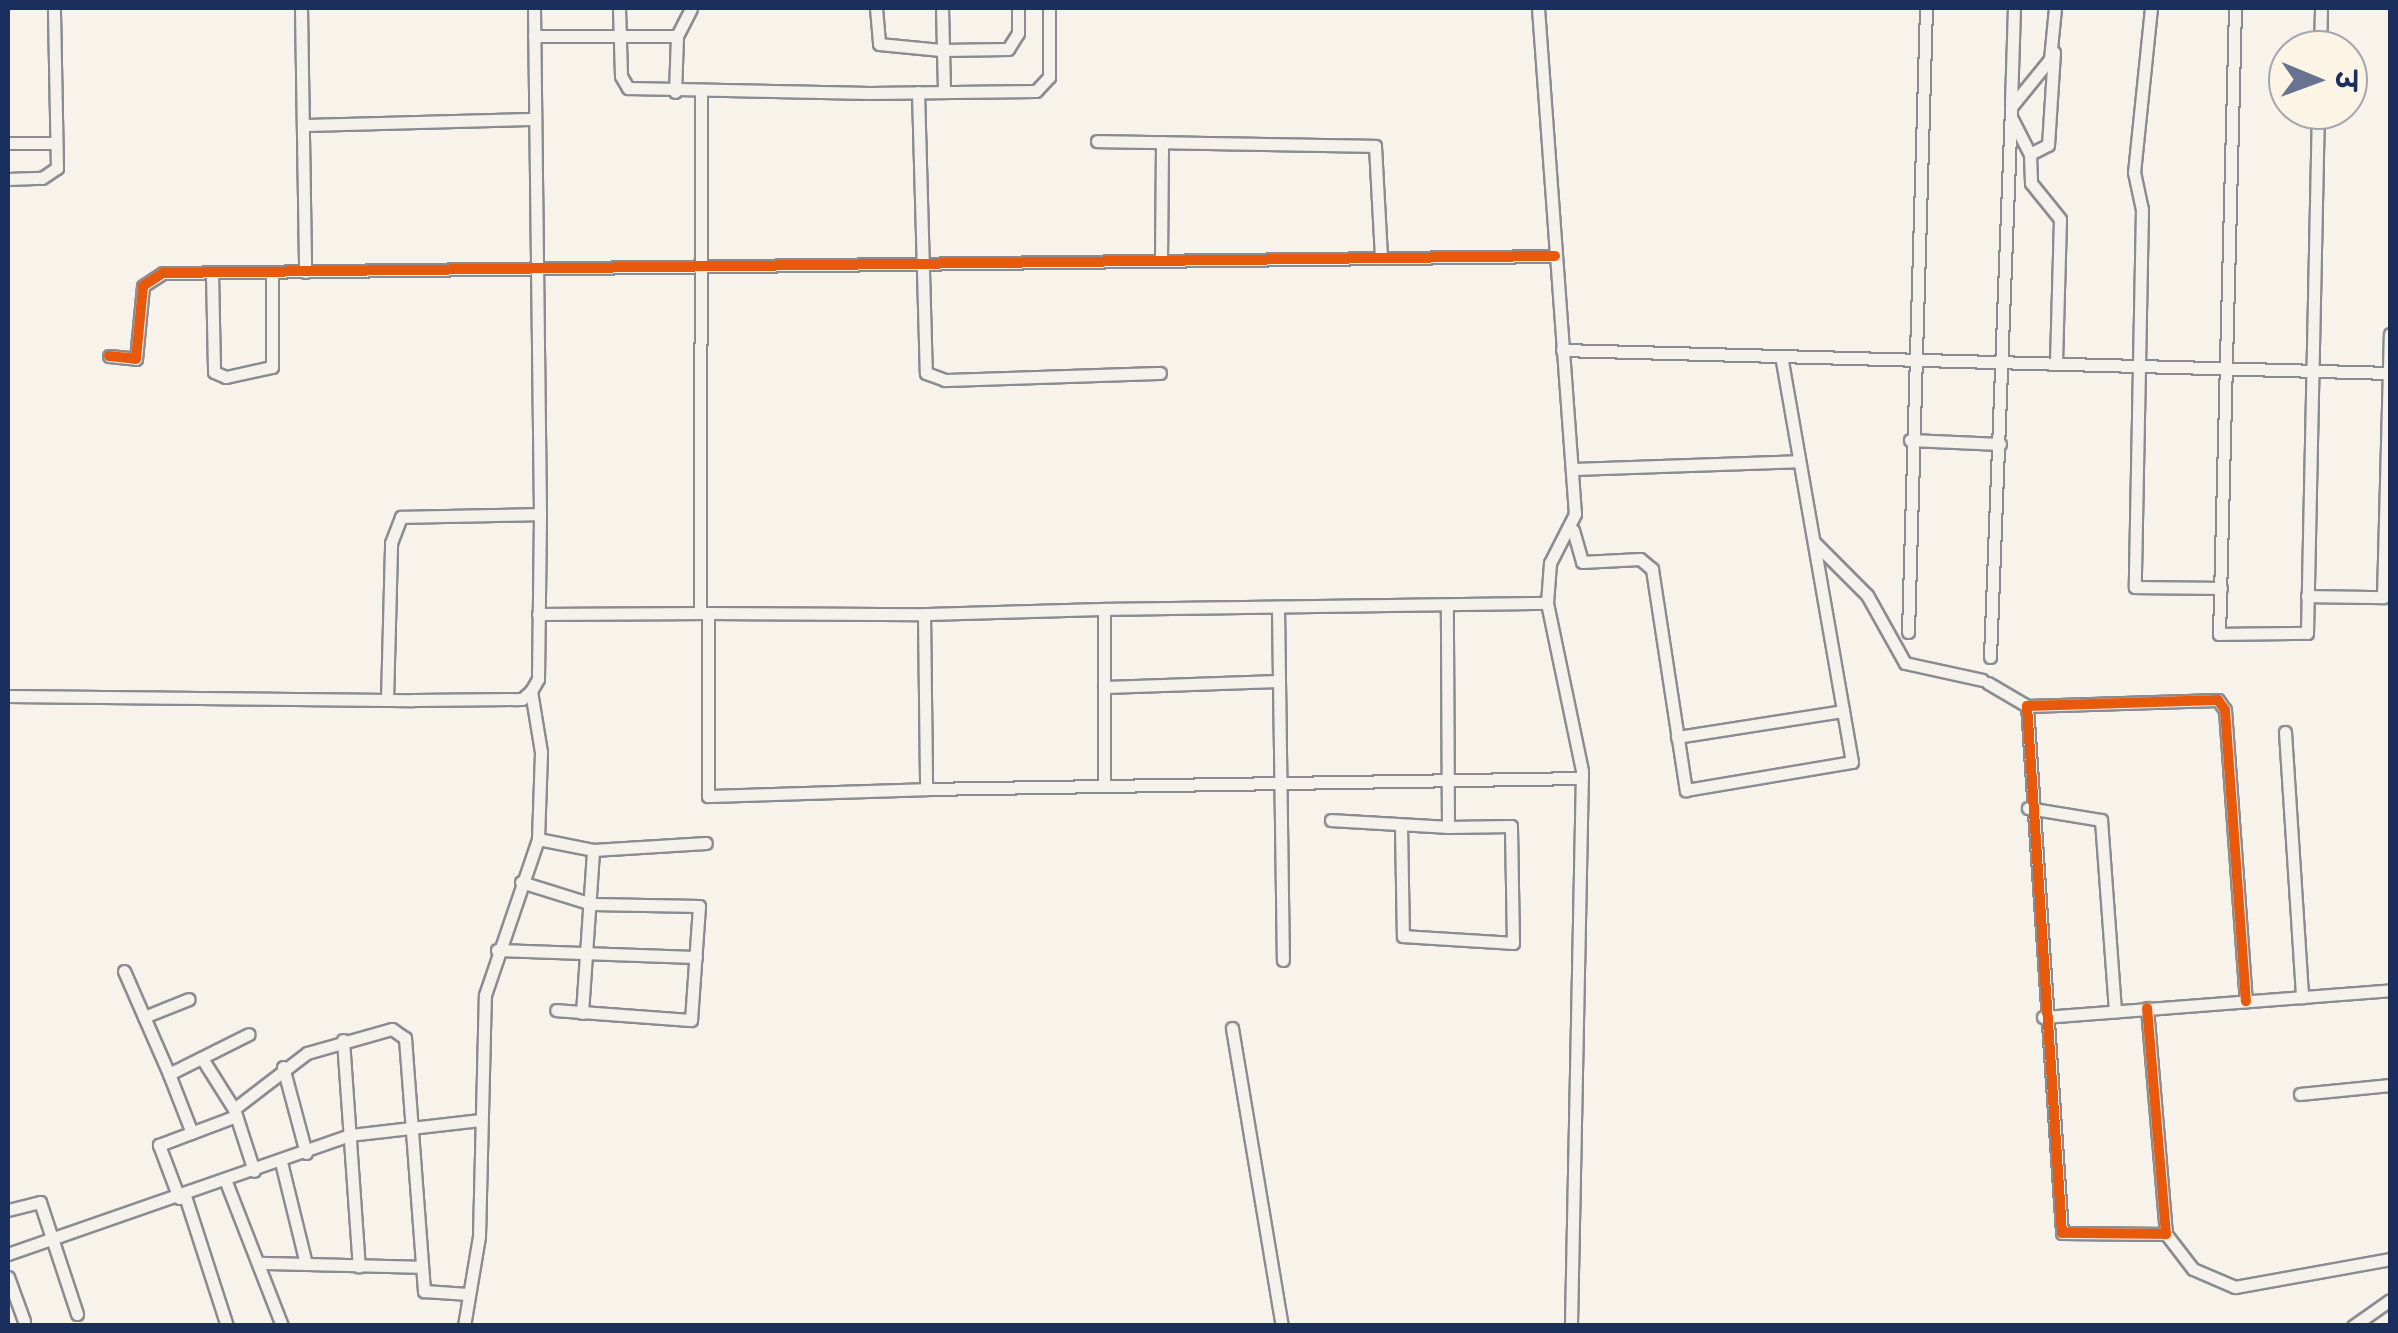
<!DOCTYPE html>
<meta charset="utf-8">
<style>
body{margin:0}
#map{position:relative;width:2398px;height:1333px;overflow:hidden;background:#f7f3ea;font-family:"Shantell Sans","Playpen Sans Deva",sans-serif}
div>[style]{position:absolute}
.roads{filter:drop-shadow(2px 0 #8a8c91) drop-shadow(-2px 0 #8a8c91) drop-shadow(0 2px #8a8c91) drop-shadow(0 -2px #8a8c91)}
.minor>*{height:11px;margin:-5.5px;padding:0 5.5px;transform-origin:5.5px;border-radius:5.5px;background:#f5f2ec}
.cycleway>*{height:10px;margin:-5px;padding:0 5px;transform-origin:5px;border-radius:5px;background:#e8590c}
span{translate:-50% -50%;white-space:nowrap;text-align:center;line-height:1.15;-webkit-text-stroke:10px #fcf5e5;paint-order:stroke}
.frame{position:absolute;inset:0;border:10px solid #1b2f5e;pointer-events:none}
.north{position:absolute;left:2268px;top:30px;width:100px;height:100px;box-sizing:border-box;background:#fcf5e5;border:2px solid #a2a6af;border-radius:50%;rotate:91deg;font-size:28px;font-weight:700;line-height:40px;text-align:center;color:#1b2f5e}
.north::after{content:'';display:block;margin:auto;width:35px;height:45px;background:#68748f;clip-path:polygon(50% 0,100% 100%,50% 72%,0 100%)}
</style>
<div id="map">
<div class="roads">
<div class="minor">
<div style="left:301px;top:8px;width:264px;rotate:89.1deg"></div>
<div style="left:619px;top:8px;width:68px;rotate:88.3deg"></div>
<div style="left:621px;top:76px;width:14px;rotate:60deg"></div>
<div style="left:628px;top:88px;width:242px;rotate:1.2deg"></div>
<div style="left:870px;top:93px;width:166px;rotate:-0.7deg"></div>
<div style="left:1036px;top:91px;width:19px;rotate:-47deg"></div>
<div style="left:1049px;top:77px;width:69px;rotate:-90deg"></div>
<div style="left:876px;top:8px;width:36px;rotate:85deg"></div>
<div style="left:879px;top:44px;width:62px;rotate:5.5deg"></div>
<div style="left:941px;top:50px;width:67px;rotate:-0.9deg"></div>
<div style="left:1008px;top:49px;width:19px;rotate:-58deg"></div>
<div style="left:1018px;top:33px;width:25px;rotate:-90deg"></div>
<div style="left:942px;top:8px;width:82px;rotate:88.6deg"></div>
<div style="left:1538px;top:8px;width:507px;rotate:85.82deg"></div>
<div style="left:1575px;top:514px;width:55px;rotate:117deg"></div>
<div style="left:1550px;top:563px;width:40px;rotate:94.3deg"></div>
<div style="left:1547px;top:603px;width:172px;rotate:78.2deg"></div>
<div style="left:1582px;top:771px;width:555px;rotate:91.14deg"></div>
<div style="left:2151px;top:8px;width:165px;rotate:95.9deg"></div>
<div style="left:2134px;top:172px;width:38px;rotate:78deg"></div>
<div style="left:2142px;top:209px;width:378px;rotate:91.1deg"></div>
<div style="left:2135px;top:587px;width:86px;rotate:0.7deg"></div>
<div style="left:2235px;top:8px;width:626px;rotate:91.46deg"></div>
<div style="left:2219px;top:634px;width:88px;rotate:-0.7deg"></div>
<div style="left:2307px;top:633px;width:523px;rotate:-88.8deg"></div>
<div style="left:534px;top:36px;width:143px"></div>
<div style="left:677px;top:36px;width:56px;rotate:92deg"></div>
<div style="left:677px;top:36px;width:31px;rotate:-63deg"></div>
<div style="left:2320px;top:50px;width:42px;rotate:-88.6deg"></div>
<div style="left:918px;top:92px;width:281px;rotate:88.4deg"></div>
<div style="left:926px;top:373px;width:20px;rotate:20deg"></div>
<div style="left:945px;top:380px;width:215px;rotate:-1.9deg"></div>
<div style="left:2011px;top:103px;width:95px;rotate:-88.2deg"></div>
<div style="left:2012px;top:119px;width:39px;rotate:63deg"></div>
<div style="left:2030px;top:154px;width:29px;rotate:88deg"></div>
<div style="left:2031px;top:183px;width:46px;rotate:51.1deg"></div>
<div style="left:2060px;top:219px;width:145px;rotate:91.6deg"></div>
<div style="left:303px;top:125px;width:230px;rotate:-1.5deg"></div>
<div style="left:1097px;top:141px;width:278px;rotate:1deg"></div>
<div style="left:1375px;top:146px;width:112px;rotate:86.9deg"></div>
<div style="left:8px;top:143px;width:48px"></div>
<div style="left:2030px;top:154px;width:20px;rotate:-27deg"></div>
<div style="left:2048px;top:145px;width:93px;rotate:-86.3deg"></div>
<div style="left:8px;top:179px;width:34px;rotate:-2deg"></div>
<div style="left:42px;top:178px;width:18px;rotate:-34deg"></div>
<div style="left:57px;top:168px;width:160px;rotate:-91.1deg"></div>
<div style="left:1161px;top:260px;width:118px;rotate:-89.5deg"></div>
<div style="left:212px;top:273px;width:99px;rotate:88.8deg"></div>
<div style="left:214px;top:372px;width:13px;rotate:23deg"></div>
<div style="left:226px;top:377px;width:47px;rotate:-12.3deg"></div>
<div style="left:272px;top:367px;width:95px;rotate:-90deg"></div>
<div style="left:1562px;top:350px;width:828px;rotate:1.59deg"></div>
<div style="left:109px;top:356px;width:27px;rotate:6deg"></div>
<div style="left:136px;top:359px;width:73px;rotate:-84.5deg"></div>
<div style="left:143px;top:286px;width:24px;rotate:-33deg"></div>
<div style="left:163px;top:273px;width:1392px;rotate:-0.7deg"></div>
<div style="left:1910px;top:440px;width:90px;rotate:2.5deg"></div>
<div style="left:1572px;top:469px;width:227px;rotate:-2deg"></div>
<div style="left:1573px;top:530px;width:33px;rotate:74deg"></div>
<div style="left:1582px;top:562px;width:58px;rotate:-3deg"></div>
<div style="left:1640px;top:559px;width:16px;rotate:40deg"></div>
<div style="left:1652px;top:569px;width:224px;rotate:81.3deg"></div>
<div style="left:1686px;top:790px;width:168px;rotate:-9.6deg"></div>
<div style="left:1852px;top:762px;width:412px;rotate:-99.9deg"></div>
<div style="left:1814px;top:542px;width:75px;rotate:45deg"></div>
<div style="left:1867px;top:595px;width:78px;rotate:60.8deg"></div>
<div style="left:1905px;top:663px;width:79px;rotate:12.4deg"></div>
<div style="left:2307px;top:596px;width:76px;rotate:0.8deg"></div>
<div style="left:2383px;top:597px;width:263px;rotate:-88.5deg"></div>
<div style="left:1278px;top:608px;width:352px;rotate:89.2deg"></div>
<div style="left:1104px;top:609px;width:443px;rotate:-0.8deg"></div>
<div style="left:700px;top:613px;width:521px;rotate:-89.89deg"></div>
<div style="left:708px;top:613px;width:216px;rotate:0.3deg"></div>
<div style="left:924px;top:614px;width:175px;rotate:89.3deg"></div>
<div style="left:926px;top:789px;width:656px;rotate:-0.96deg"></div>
<div style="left:538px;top:614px;width:170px;rotate:-0.3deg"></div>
<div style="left:708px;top:613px;width:183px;rotate:90deg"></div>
<div style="left:708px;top:796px;width:218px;rotate:-1.8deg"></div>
<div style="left:924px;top:614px;width:180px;rotate:-1.6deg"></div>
<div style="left:1104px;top:609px;width:175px;rotate:90deg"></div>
<div style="left:1908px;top:632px;width:624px;rotate:-88.35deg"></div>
<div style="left:1990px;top:657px;width:550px;rotate:-87.81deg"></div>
<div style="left:2011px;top:107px;width:62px;rotate:-50.9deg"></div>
<div style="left:2050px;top:59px;width:51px;rotate:-84.4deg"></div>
<div style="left:1988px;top:683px;width:45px;rotate:30.5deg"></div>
<div style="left:1104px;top:687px;width:175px;rotate:-2deg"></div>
<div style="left:8px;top:696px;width:405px;rotate:0.6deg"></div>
<div style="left:413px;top:700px;width:109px;rotate:-0.5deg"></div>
<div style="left:522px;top:699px;width:12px;rotate:-42deg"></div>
<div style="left:531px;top:691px;width:14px;rotate:-60deg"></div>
<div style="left:538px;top:679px;width:165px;rotate:-89.3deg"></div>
<div style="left:540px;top:514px;width:506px;rotate:-90.68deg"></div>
<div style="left:387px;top:700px;width:157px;rotate:-88.5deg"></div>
<div style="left:391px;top:543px;width:28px;rotate:-69deg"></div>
<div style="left:401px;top:517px;width:139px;rotate:-1.2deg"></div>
<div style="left:2285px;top:732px;width:266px;rotate:86.3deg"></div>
<div style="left:1677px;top:737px;width:168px;rotate:-8.9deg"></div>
<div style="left:2028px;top:808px;width:74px;rotate:9.3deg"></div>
<div style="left:2101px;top:820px;width:192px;rotate:85.8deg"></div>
<div style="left:1331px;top:820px;width:117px;rotate:3.4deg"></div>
<div style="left:1401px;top:826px;width:110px;rotate:89deg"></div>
<div style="left:1403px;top:936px;width:110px;rotate:3.6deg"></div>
<div style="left:1513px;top:943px;width:117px;rotate:-91deg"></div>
<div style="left:1511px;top:826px;width:63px;rotate:179.1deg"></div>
<div style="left:1448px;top:827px;width:222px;rotate:-90.3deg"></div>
<div style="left:538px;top:839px;width:56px;rotate:11.3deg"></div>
<div style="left:593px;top:850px;width:113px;rotate:-3.5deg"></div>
<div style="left:521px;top:882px;width:74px;rotate:17.2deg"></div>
<div style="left:592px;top:904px;width:107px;rotate:1.1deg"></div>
<div style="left:699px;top:906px;width:114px;rotate:94deg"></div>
<div style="left:691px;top:1020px;width:135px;rotate:-175.8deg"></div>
<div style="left:497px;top:950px;width:199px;rotate:2deg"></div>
<div style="left:124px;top:971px;width:112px;rotate:66.4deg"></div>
<div style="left:169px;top:1074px;width:89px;rotate:-26.6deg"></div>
<div style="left:2147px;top:1008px;width:227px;rotate:85.2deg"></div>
<div style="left:2166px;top:1234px;width:104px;rotate:-179.4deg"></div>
<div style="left:2062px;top:1233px;width:528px;rotate:-93.8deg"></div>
<div style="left:2027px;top:706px;width:191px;rotate:-1.8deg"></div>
<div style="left:2218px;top:700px;width:12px;rotate:55deg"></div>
<div style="left:2225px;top:710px;width:292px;rotate:85.9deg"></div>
<div style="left:582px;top:1013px;width:163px;rotate:-86.1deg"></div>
<div style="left:144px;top:1017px;width:48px;rotate:-21.8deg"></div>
<div style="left:2043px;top:1017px;width:348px;rotate:-4.4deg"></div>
<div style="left:1232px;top:1028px;width:302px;rotate:80.5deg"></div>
<div style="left:343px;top:1040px;width:227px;rotate:86deg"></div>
<div style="left:203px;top:1060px;width:58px;rotate:57.7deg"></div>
<div style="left:234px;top:1109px;width:65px;rotate:72.1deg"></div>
<div style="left:283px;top:1067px;width:89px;rotate:75deg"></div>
<div style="left:169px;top:1074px;width:63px;rotate:68.7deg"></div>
<div style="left:2300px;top:1094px;width:90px;rotate:-5.7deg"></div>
<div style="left:234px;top:1109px;width:92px;rotate:-37.5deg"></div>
<div style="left:307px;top:1053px;width:88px;rotate:-15.8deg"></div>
<div style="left:392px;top:1029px;width:16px;rotate:35deg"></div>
<div style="left:405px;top:1038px;width:254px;rotate:85.7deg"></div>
<div style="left:424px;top:1291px;width:44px;rotate:3.9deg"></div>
<div style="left:281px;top:1162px;width:105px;rotate:76.2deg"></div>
<div style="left:226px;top:1182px;width:155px;rotate:68.7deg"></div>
<div style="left:185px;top:1196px;width:137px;rotate:72.1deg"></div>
<div style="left:179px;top:1198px;width:57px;rotate:-110.7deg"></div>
<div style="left:159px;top:1145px;width:82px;rotate:-20.6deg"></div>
<div style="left:8px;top:1210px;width:33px;rotate:-14deg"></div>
<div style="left:40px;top:1202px;width:118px;rotate:71.7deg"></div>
<div style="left:2166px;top:1234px;width:44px;rotate:52.4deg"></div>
<div style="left:2193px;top:1269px;width:46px;rotate:23.2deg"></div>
<div style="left:2235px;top:1287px;width:158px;rotate:-10.2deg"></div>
<div style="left:8px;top:1254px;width:362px;rotate:-19.2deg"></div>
<div style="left:350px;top:1135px;width:130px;rotate:-6.6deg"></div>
<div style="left:262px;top:1263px;width:160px;rotate:1.4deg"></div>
<div style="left:8px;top:1277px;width:47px;rotate:70deg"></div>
<div style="left:464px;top:1326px;width:91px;rotate:-80.5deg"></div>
<div style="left:479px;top:1236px;width:241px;rotate:-88.6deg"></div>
<div style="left:485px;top:995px;width:165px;rotate:-71.2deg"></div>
<div style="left:538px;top:839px;width:87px;rotate:-88deg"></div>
<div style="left:541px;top:752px;width:62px;rotate:-99.3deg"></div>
<div style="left:2353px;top:1326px;width:45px;rotate:-35.1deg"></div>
</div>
</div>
<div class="cycleway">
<div style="left:109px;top:356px;width:27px;rotate:6deg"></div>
<div style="left:136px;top:359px;width:73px;rotate:-84.5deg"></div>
<div style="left:143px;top:286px;width:24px;rotate:-33deg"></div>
<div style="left:163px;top:273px;width:1392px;rotate:-0.7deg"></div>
<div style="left:2147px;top:1008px;width:227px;rotate:85.2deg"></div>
<div style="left:2166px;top:1234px;width:104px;rotate:-179.4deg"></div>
<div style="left:2062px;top:1233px;width:528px;rotate:-93.8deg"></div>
<div style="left:2027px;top:706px;width:191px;rotate:-1.8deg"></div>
<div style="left:2218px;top:700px;width:12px;rotate:55deg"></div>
<div style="left:2225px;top:710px;width:292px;rotate:85.9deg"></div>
</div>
<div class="frame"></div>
<div class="north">उ</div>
</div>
